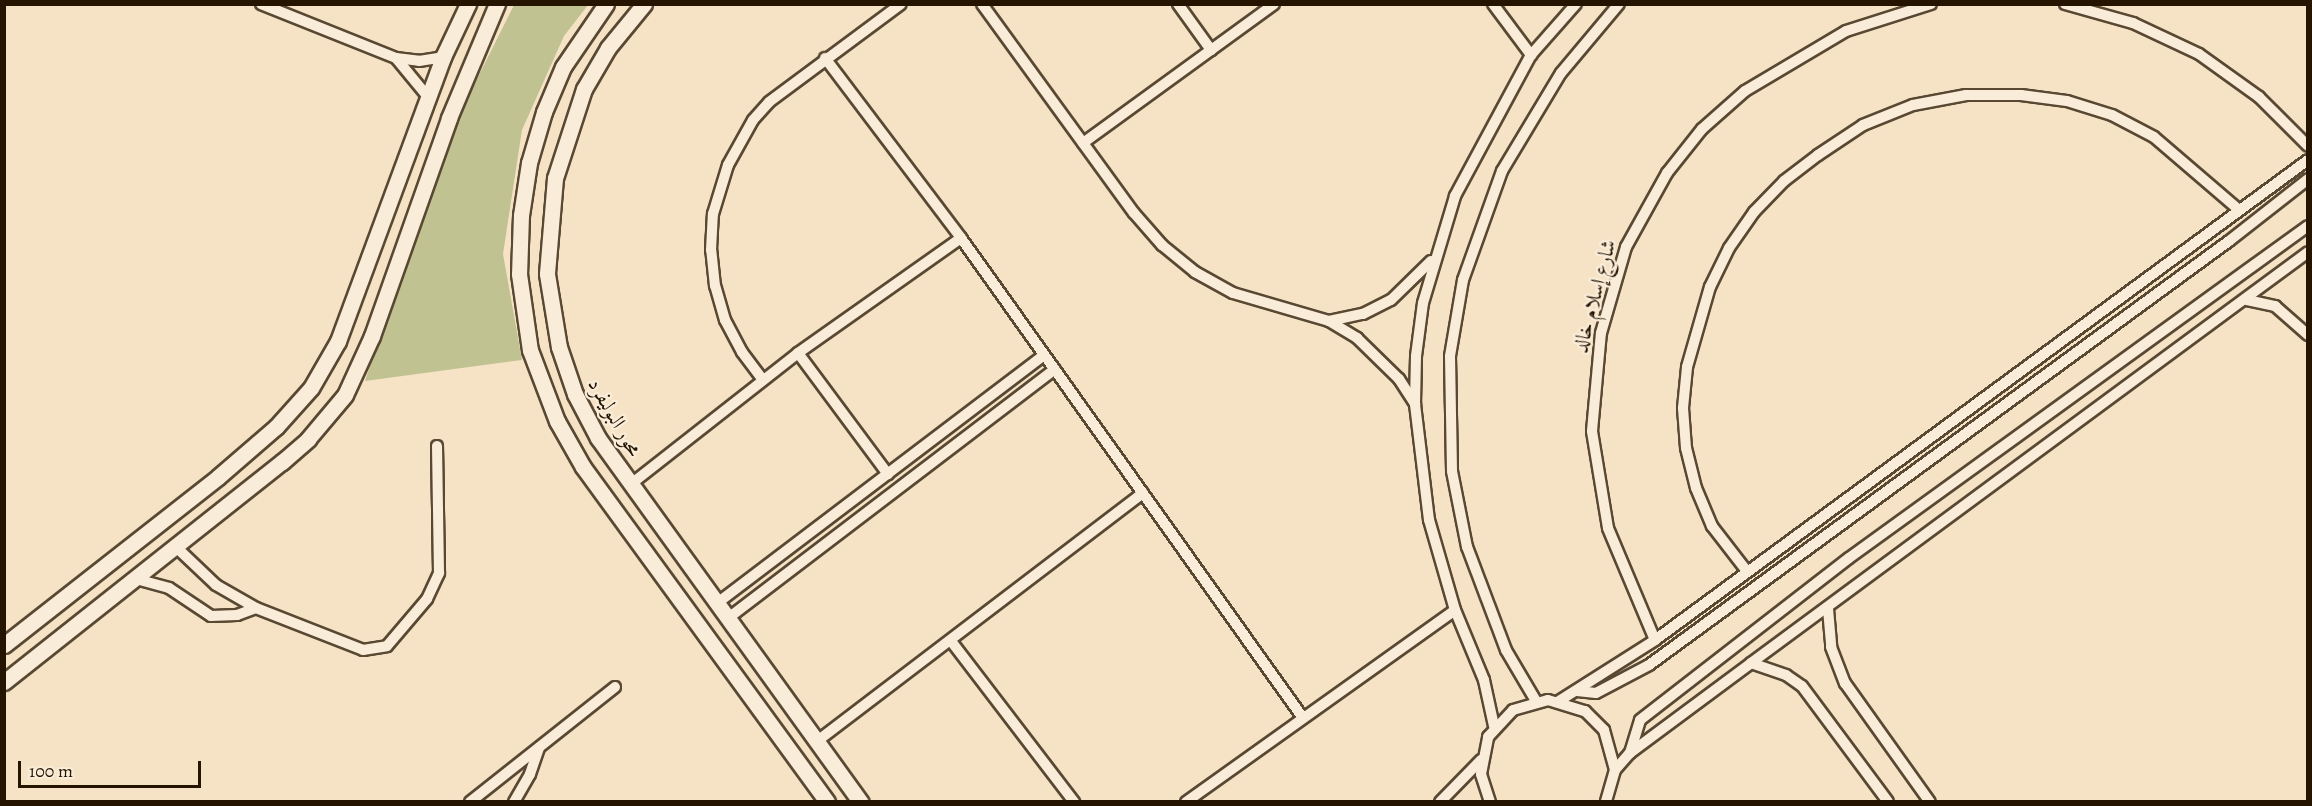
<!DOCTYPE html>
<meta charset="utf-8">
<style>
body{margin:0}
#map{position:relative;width:2312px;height:806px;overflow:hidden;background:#f6e3c6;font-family:Alegreya,Amiri,serif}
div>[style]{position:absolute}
.green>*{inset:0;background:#c1c292}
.roads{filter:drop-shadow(2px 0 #594832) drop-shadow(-2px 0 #594832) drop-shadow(0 2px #594832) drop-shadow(0 -2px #594832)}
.street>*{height:10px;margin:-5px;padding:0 5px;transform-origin:5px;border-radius:5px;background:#f9edda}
.secondary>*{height:15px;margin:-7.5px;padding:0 7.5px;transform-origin:7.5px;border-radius:7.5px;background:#f9edda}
span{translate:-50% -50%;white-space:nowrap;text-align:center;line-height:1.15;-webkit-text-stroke:4.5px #f9edda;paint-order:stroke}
.street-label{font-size:21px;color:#251500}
.frame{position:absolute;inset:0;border:6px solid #251500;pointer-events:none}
.scale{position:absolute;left:18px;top:761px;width:183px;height:27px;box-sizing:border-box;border:3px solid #251500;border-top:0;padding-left:8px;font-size:18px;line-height:21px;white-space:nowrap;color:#251500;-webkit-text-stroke:4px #f9edda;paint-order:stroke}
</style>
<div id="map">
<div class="green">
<div style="clip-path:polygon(514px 5px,588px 5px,564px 36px,522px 130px,503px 254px,522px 360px,365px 381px,442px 149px)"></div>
</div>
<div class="roads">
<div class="street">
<div style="left:261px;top:4px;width:145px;rotate:21.8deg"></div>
<div style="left:396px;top:58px;width:23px;rotate:7deg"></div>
<div style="left:419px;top:61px;width:24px;rotate:-9deg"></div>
<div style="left:982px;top:4px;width:258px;rotate:54deg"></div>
<div style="left:1134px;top:213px;width:43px;rotate:48.8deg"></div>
<div style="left:1162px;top:245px;width:43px;rotate:39.3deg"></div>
<div style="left:1195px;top:272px;width:43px;rotate:28.9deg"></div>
<div style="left:1233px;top:293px;width:100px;rotate:16.3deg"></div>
<div style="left:1329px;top:321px;width:33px;rotate:31deg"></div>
<div style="left:1357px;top:338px;width:59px;rotate:44.3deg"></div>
<div style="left:1399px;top:379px;width:30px;rotate:57deg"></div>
<div style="left:1178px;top:4px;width:57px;rotate:54.3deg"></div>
<div style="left:1493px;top:4px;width:64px;rotate:53.3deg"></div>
<div style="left:2065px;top:4px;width:71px;rotate:15.6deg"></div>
<div style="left:2133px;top:23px;width:73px;rotate:25.2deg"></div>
<div style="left:2199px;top:54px;width:74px;rotate:35.6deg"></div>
<div style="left:2259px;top:97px;width:69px;rotate:45deg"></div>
<div style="left:396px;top:58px;width:50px;rotate:50.6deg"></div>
<div style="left:825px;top:58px;width:226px;rotate:52.9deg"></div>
<div style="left:961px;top:238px;width:589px;rotate:54.53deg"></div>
<div style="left:1083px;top:143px;width:236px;rotate:-36deg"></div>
<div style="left:2247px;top:300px;width:29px;rotate:12deg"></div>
<div style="left:2275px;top:306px;width:44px;rotate:41.3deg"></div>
<div style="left:1329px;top:321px;width:35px;rotate:-12deg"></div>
<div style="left:1363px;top:314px;width:31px;rotate:-27deg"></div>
<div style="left:1391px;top:300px;width:56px;rotate:-44.3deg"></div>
<div style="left:798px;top:353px;width:151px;rotate:53.4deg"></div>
<div style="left:763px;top:380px;width:35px;rotate:-127deg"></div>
<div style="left:742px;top:352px;width:36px;rotate:-118deg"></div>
<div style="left:725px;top:320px;width:35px;rotate:-106deg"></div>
<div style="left:715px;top:286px;width:36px;rotate:-96deg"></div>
<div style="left:711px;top:250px;width:36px;rotate:-87deg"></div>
<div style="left:713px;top:214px;width:51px;rotate:-73deg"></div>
<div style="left:728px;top:165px;width:51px;rotate:-60.9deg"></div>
<div style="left:753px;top:120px;width:24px;rotate:-48deg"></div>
<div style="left:769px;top:102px;width:164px;rotate:-36.6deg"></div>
<div style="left:631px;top:484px;width:212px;rotate:-38.1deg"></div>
<div style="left:798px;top:353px;width:199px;rotate:-35.2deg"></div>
<div style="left:176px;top:547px;width:55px;rotate:43.5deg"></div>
<div style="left:216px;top:585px;width:46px;rotate:29.9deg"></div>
<div style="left:256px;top:608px;width:115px;rotate:21.4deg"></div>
<div style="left:363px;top:650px;width:24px;rotate:-9deg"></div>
<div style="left:387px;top:646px;width:62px;rotate:-49.6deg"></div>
<div style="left:427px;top:599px;width:29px;rotate:-65deg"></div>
<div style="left:439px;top:573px;width:127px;rotate:-90.9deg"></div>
<div style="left:1746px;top:570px;width:56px;rotate:-127.7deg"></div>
<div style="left:1712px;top:526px;width:41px;rotate:-112.8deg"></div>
<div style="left:1696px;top:488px;width:41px;rotate:-104deg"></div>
<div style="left:1686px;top:448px;width:40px;rotate:-94.3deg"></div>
<div style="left:1683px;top:408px;width:41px;rotate:-84.4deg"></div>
<div style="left:1687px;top:367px;width:83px;rotate:-74deg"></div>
<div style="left:1710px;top:287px;width:43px;rotate:-64deg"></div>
<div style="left:1729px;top:248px;width:44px;rotate:-55.2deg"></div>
<div style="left:1754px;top:212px;width:43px;rotate:-45.9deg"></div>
<div style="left:1784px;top:181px;width:43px;rotate:-37.4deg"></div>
<div style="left:1818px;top:155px;width:54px;rotate:-33.7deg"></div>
<div style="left:1863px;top:125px;width:54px;rotate:-21.8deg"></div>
<div style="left:1913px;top:105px;width:54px;rotate:-10.7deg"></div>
<div style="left:1966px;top:95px;width:55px"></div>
<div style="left:2021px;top:95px;width:46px;rotate:7.4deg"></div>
<div style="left:2067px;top:101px;width:47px;rotate:17.3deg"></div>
<div style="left:2112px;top:115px;width:47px;rotate:27.6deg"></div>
<div style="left:2154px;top:137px;width:111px;rotate:40.6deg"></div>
<div style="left:136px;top:579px;width:34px;rotate:15deg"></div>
<div style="left:169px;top:588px;width:50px;rotate:33.7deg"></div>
<div style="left:211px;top:616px;width:26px;rotate:-2deg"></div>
<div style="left:237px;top:615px;width:20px;rotate:-20deg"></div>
<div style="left:716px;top:604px;width:412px;rotate:-37.2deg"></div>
<div style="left:1828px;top:609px;width:38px;rotate:85deg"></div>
<div style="left:1831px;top:647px;width:39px;rotate:69deg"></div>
<div style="left:1845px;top:683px;width:146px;rotate:54.5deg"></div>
<div style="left:727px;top:619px;width:412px;rotate:-37.3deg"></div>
<div style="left:1655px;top:640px;width:121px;rotate:-112.8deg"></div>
<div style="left:1608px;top:528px;width:98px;rotate:-99.4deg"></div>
<div style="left:1592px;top:431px;width:98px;rotate:-84.8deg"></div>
<div style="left:1601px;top:333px;width:90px;rotate:-73.8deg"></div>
<div style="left:1626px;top:247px;width:85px;rotate:-61deg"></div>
<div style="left:1667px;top:173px;width:56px;rotate:-51.5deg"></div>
<div style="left:1702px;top:129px;width:57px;rotate:-41.5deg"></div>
<div style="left:1745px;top:91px;width:117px;rotate:-30.7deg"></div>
<div style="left:1846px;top:31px;width:89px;rotate:-17.6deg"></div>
<div style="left:951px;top:641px;width:203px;rotate:52.6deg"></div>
<div style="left:1751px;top:663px;width:37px;rotate:19deg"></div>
<div style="left:1786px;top:675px;width:19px;rotate:35deg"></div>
<div style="left:1802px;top:686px;width:144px;rotate:53.4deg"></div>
<div style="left:1577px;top:691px;width:19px;rotate:6deg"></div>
<div style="left:1596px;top:693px;width:60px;rotate:-27.8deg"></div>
<div style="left:1649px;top:665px;width:718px;rotate:-36.17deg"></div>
<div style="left:2229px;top:241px;width:100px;rotate:-38.1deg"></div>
<div style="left:1536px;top:701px;width:59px;rotate:-120.5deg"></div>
<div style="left:1506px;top:650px;width:110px;rotate:-110.7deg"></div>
<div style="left:1467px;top:547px;width:77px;rotate:-101.2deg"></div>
<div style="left:1452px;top:471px;width:115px;rotate:-91deg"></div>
<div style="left:1450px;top:356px;width:77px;rotate:-80.3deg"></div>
<div style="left:1463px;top:280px;width:116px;rotate:-70.3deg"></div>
<div style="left:1502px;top:171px;width:114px;rotate:-59deg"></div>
<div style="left:1561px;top:73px;width:90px;rotate:-50deg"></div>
<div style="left:1559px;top:701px;width:114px;rotate:-32.4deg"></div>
<div style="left:1655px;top:640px;width:810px;rotate:-36.32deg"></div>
<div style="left:1494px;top:726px;width:47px;rotate:-102.3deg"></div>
<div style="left:1484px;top:680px;width:76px;rotate:-112.5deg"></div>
<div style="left:1455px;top:610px;width:94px;rotate:-106.1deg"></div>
<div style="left:1429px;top:520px;width:117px;rotate:-96.9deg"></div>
<div style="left:1415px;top:404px;width:48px;rotate:-88.8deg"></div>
<div style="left:1416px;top:356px;width:53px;rotate:-82.5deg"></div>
<div style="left:1423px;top:303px;width:112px;rotate:-73.3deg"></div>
<div style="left:1455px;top:196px;width:160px;rotate:-61.7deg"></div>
<div style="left:1531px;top:55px;width:68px;rotate:-48.6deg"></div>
<div style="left:816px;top:742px;width:411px;rotate:-37.3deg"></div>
<div style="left:1630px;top:753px;width:34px;rotate:-73deg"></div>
<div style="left:1640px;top:720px;width:264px;rotate:-37.8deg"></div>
<div style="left:1849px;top:558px;width:566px;rotate:-35.88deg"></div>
<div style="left:1615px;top:770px;width:23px;rotate:-49deg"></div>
<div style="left:1630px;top:753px;width:151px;rotate:-36.6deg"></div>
<div style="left:1751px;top:663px;width:692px;rotate:-36.42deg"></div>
<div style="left:470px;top:802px;width:185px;rotate:-38.4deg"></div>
<div style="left:514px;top:802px;width:32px;rotate:-60deg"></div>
<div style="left:530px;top:774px;width:28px;rotate:-71deg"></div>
<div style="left:1186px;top:802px;width:330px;rotate:-35.5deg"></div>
<div style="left:1440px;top:802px;width:59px;rotate:-45.7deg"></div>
<div style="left:1490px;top:802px;width:29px;rotate:-108deg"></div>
<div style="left:1481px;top:774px;width:38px;rotate:-79deg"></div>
<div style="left:1488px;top:737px;width:37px;rotate:-47deg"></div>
<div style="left:1513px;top:710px;width:36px;rotate:-16deg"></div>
<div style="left:1548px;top:700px;width:39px;rotate:17deg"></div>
<div style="left:1585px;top:711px;width:27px;rotate:45deg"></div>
<div style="left:1604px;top:730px;width:41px;rotate:74.6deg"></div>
<div style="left:1615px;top:770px;width:33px;rotate:106deg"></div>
</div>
<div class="secondary">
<div style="left:606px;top:4px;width:76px;rotate:124.3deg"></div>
<div style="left:563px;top:67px;width:49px;rotate:112.9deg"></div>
<div style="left:544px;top:112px;width:53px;rotate:106.4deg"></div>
<div style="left:529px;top:163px;width:53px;rotate:98.7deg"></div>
<div style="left:521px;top:215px;width:59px;rotate:91.9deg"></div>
<div style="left:519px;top:274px;width:77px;rotate:81.8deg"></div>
<div style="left:530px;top:350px;width:76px;rotate:69.2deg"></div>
<div style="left:557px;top:421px;width:53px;rotate:60.5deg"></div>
<div style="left:583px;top:467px;width:414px;rotate:53.9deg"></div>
<div style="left:644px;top:4px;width:57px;rotate:129.3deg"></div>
<div style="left:608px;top:48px;width:48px;rotate:120.3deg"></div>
<div style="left:584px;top:89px;width:94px;rotate:108deg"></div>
<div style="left:555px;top:178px;width:96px;rotate:94.8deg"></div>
<div style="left:547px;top:274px;width:74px;rotate:80.7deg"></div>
<div style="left:559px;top:347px;width:50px;rotate:71.2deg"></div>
<div style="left:575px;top:394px;width:50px;rotate:62.4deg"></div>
<div style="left:598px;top:438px;width:449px;rotate:54.2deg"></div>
<div style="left:4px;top:645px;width:272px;rotate:-38.1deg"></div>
<div style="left:218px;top:477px;width:77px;rotate:-40.8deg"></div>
<div style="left:276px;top:427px;width:52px;rotate:-48.1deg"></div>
<div style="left:311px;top:388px;width:54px;rotate:-60.1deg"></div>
<div style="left:338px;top:341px;width:303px;rotate:-69.7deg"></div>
<div style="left:443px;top:57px;width:59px;rotate:-64.7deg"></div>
<div style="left:4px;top:682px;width:355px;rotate:-38.4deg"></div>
<div style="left:282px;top:462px;width:35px;rotate:-41deg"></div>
<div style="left:308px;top:439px;width:57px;rotate:-49.9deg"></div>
<div style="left:345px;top:395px;width:65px;rotate:-65.4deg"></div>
<div style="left:372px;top:336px;width:231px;rotate:-70.5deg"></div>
<div style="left:449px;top:118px;width:124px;rotate:-67.2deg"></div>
</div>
</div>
<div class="street-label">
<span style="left:1594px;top:296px;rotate:-75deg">شارع إسلام خالد</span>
<span style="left:615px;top:417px;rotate:60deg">محور البوليفرد</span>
</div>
<div class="frame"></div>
<div class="scale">100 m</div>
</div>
